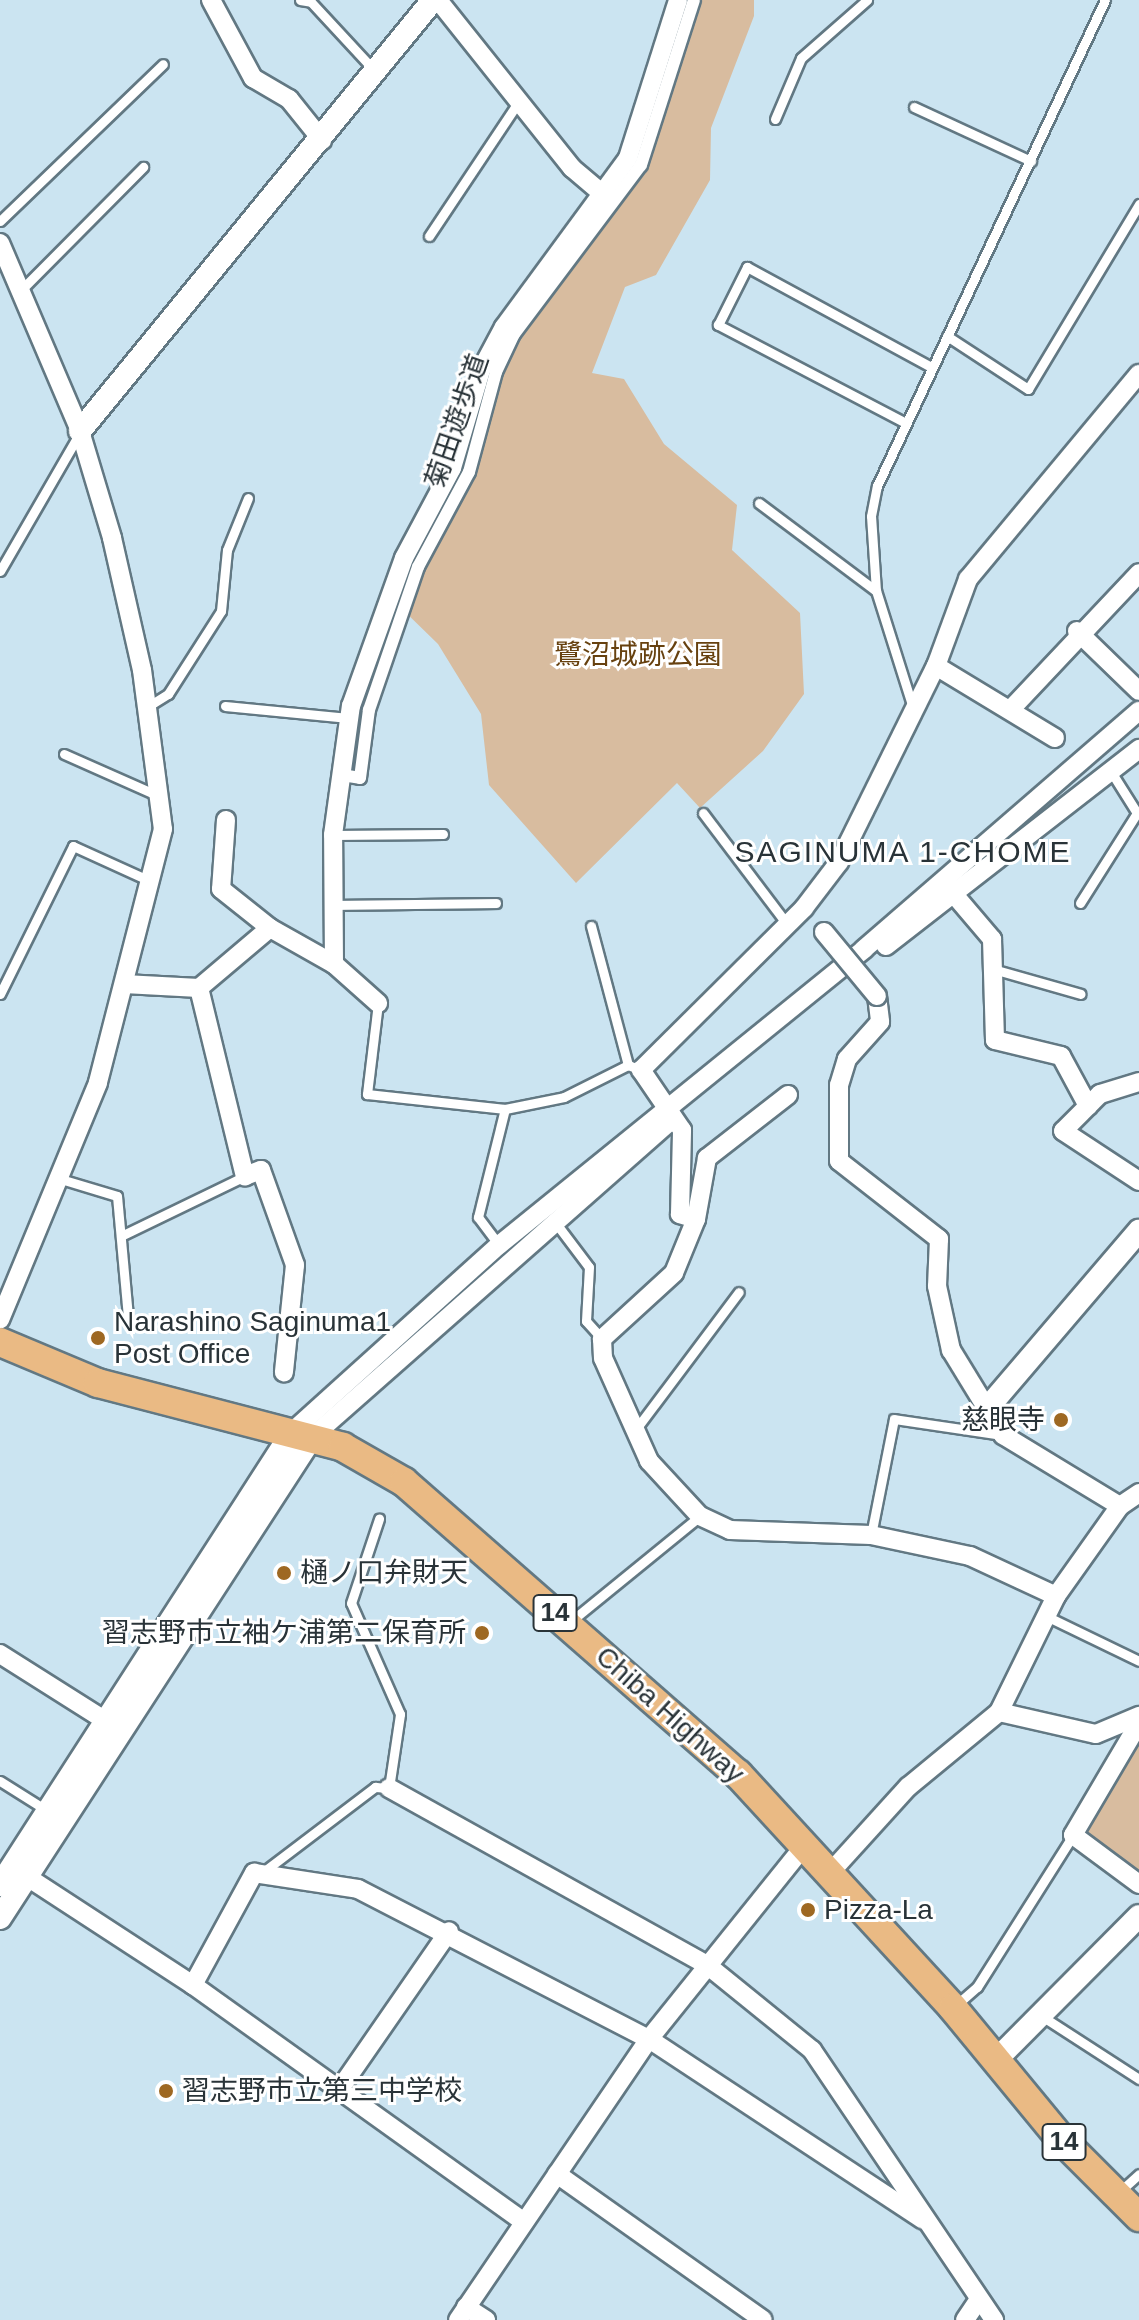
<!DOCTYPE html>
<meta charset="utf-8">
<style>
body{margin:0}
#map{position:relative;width:1139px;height:2320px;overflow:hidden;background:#cbe4f1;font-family:Arial,"Noto Sans JP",sans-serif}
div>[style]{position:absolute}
.green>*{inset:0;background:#d8bc9f}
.roads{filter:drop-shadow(2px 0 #627883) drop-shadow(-2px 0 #627883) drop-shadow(0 2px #627883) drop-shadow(0 -2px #627883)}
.service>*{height:9px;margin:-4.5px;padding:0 4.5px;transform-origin:4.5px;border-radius:4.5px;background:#fff}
.pedestrian>*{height:12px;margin:-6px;padding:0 6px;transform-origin:6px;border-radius:6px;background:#fff}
.minor>*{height:18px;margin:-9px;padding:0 9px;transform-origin:9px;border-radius:9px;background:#fff}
.tertiary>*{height:22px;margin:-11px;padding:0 11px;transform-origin:11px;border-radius:11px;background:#fff}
.trunk>*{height:28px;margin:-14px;padding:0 14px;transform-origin:14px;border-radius:14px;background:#eaba84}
.bridges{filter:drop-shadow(2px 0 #627883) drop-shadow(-2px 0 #627883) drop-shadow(0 2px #627883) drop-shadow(0 -2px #627883)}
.minor-bridge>*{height:18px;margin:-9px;padding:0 9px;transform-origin:9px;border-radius:9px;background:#fff}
.dots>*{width:22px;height:22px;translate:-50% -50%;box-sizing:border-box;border:4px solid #fff;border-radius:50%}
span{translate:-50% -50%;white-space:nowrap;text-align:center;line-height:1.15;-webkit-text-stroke:6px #fff;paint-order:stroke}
.shield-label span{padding:2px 6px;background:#fff;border:2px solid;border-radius:6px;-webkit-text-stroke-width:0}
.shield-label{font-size:26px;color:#293338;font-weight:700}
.street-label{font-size:28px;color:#293338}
.park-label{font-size:28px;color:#67410f}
.poi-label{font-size:28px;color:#293338}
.left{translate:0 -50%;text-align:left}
.right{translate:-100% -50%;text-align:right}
.neighbourhood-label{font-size:30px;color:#293338;letter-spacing:2px}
</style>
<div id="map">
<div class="green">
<div style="clip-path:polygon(684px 0,754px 0,754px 16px,711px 128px,710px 180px,656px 275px,625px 287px,592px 373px,624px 379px,664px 444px,737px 505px,732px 550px,800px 613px,804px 694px,763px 751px,700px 808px,677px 783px,576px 883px,489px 785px,481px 714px,438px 644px,398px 605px,485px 374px,641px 145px)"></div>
<div style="clip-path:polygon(1139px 1723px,1139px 1884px,1073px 1835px)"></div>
</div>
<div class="roads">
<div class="service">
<div style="left:300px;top:0;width:11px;rotate:10deg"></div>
<div style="left:311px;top:2px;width:93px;rotate:47.2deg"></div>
<div style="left:914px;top:107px;width:129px;rotate:24.8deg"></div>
<div style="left:775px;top:119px;width:66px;rotate:-66.9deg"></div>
<div style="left:801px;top:58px;width:88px;rotate:-41.3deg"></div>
<div style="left:0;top:221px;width:226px;rotate:-43.9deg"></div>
<div style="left:429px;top:236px;width:162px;rotate:-56.3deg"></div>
<div style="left:20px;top:291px;width:175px;rotate:-45.2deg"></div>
<div style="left:947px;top:336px;width:97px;rotate:33.2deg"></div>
<div style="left:1028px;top:389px;width:216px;rotate:-59deg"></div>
<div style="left:902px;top:421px;width:208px;rotate:-152.4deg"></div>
<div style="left:718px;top:325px;width:65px;rotate:-63.4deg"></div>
<div style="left:747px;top:267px;width:209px;rotate:28.5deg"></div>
<div style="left:759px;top:503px;width:146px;rotate:36.9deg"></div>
<div style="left:0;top:571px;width:158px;rotate:-60deg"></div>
<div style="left:225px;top:706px;width:124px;rotate:5.6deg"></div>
<div style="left:147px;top:707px;width:25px;rotate:-32deg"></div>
<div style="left:168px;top:694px;width:98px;rotate:-57.4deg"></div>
<div style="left:221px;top:611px;width:61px;rotate:-84.4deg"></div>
<div style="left:227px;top:550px;width:56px;rotate:-68deg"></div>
<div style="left:913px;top:708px;width:123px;rotate:-107.5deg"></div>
<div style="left:876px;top:591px;width:75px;rotate:-93.8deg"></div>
<div style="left:871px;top:516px;width:31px;rotate:-79deg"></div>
<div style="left:877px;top:486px;width:537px;rotate:-64.87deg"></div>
<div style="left:64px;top:754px;width:104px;rotate:23.9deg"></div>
<div style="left:703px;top:813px;width:139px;rotate:52.9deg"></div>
<div style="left:333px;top:835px;width:110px;rotate:-0.5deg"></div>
<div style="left:1080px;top:903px;width:107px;rotate:-57.7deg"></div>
<div style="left:1137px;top:813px;width:51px;rotate:-122.1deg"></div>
<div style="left:334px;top:905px;width:162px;rotate:-0.7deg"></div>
<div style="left:591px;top:926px;width:144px;rotate:75.1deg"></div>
<div style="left:993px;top:969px;width:91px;rotate:15.9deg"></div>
<div style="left:0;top:994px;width:165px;rotate:-63.7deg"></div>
<div style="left:73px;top:846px;width:85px;rotate:24.4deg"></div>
<div style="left:378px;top:1003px;width:92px;rotate:96.9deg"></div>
<div style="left:367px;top:1094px;width:139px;rotate:6.2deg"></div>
<div style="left:505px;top:1109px;width:60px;rotate:-11.5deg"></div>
<div style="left:564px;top:1097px;width:72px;rotate:-26.6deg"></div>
<div style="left:628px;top:1065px;width:14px;rotate:21deg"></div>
<div style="left:64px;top:1180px;width:55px;rotate:16.8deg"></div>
<div style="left:117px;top:1196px;width:122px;rotate:84.8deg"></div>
<div style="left:558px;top:1226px;width:51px;rotate:52.9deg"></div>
<div style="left:589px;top:1267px;width:54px;rotate:93.2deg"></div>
<div style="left:586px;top:1321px;width:24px;rotate:48deg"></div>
<div style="left:123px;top:1235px;width:136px;rotate:-25.8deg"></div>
<div style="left:499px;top:1245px;width:35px;rotate:-127deg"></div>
<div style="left:478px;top:1217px;width:111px;rotate:-76deg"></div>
<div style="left:636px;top:1429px;width:171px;rotate:-53.1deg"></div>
<div style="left:871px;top:1535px;width:118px;rotate:-78.8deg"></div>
<div style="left:894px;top:1419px;width:110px;rotate:8.4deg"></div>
<div style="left:1046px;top:1616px;width:103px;rotate:25.8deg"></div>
<div style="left:570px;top:1622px;width:168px;rotate:-39.2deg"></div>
<div style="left:0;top:1781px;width:54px;rotate:32.2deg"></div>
<div style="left:263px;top:1872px;width:141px;rotate:-37.2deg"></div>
<div style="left:375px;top:1787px;width:14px;rotate:4deg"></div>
<div style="left:389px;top:1788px;width:75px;rotate:-81.5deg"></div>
<div style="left:400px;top:1714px;width:121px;rotate:-113.8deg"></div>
<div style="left:351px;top:1603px;width:89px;rotate:-71.6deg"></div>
<div style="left:955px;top:2006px;width:29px;rotate:-41deg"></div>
<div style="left:977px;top:1987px;width:180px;rotate:-57.7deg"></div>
<div style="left:1040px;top:2015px;width:118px;rotate:32.9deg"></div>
<div style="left:1118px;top:2193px;width:28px;rotate:-42deg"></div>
</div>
<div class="pedestrian">
<div style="left:342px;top:775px;width:18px;rotate:9deg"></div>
<div style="left:360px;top:778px;width:69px;rotate:-82.5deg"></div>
<div style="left:369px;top:710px;width:151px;rotate:-71.1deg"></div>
<div style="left:418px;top:567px;width:108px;rotate:-61.8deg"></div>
<div style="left:469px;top:472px;width:104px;rotate:-74.9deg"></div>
<div style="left:496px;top:372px;width:42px;rotate:-64.7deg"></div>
<div style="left:514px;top:334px;width:211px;rotate:-53.1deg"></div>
<div style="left:641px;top:165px;width:173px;rotate:-72.2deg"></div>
</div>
<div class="minor">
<div style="left:211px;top:0;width:89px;rotate:61.7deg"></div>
<div style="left:253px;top:78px;width:42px;rotate:30.3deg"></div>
<div style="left:289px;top:99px;width:53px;rotate:51.2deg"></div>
<div style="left:438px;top:0;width:215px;rotate:51.4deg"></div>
<div style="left:572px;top:168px;width:42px;rotate:40.2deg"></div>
<div style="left:0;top:243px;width:204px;rotate:66.9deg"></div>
<div style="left:80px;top:431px;width:112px;rotate:73.3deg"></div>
<div style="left:112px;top:538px;width:135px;rotate:77.2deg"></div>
<div style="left:142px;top:670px;width:160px;rotate:82.5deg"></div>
<div style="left:163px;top:829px;width:262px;rotate:104.4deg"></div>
<div style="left:98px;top:1083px;width:256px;rotate:112.5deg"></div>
<div style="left:1077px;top:631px;width:86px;rotate:44.1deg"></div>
<div style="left:936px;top:666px;width:139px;rotate:31.2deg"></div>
<div style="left:1012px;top:708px;width:185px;rotate:-46.7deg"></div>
<div style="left:226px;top:820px;width:69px;rotate:94.1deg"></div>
<div style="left:221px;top:889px;width:63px;rotate:38.5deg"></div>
<div style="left:952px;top:892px;width:62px;rotate:49.6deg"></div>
<div style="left:992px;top:939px;width:101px;rotate:88.3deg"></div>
<div style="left:995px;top:1040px;width:68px;rotate:13.6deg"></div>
<div style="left:1061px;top:1056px;width:57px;rotate:61.6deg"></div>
<div style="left:886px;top:946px;width:321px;rotate:-37.9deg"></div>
<div style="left:334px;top:964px;width:129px;rotate:-90.4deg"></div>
<div style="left:333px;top:835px;width:130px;rotate:-82.1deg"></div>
<div style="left:351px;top:706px;width:157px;rotate:-70.3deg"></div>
<div style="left:404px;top:558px;width:102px;rotate:-61.9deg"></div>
<div style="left:452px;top:468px;width:102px;rotate:-73.5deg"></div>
<div style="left:481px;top:370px;width:49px;rotate:-61.9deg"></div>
<div style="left:504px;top:327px;width:210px;rotate:-53.7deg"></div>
<div style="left:628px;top:158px;width:166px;rotate:-72.4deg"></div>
<div style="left:124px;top:984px;width:75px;rotate:3.1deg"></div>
<div style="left:199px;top:988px;width:93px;rotate:-40.2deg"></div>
<div style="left:270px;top:928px;width:73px;rotate:29.4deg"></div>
<div style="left:334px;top:964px;width:59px;rotate:41.6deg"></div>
<div style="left:199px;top:988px;width:194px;rotate:76.3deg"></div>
<div style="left:245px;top:1176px;width:17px;rotate:-21deg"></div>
<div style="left:261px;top:1170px;width:101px;rotate:70.3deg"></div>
<div style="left:295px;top:1265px;width:108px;rotate:95.9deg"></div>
<div style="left:877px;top:996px;width:26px;rotate:83deg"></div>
<div style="left:880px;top:1022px;width:50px;rotate:131.7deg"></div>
<div style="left:847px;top:1059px;width:27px;rotate:107deg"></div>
<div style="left:839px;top:1085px;width:76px;rotate:90deg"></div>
<div style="left:839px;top:1161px;width:127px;rotate:38deg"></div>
<div style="left:939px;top:1239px;width:47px;rotate:92.4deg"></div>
<div style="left:937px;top:1286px;width:66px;rotate:77.7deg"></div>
<div style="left:951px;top:1350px;width:100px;rotate:58.5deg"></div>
<div style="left:1003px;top:1435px;width:137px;rotate:31.3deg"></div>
<div style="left:1139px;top:1082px;width:41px;rotate:162.9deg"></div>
<div style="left:1100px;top:1094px;width:52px;rotate:135deg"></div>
<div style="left:1063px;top:1131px;width:91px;rotate:33.3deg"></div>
<div style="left:788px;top:1095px;width:103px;rotate:142.1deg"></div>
<div style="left:707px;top:1158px;width:62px;rotate:100.2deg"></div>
<div style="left:696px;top:1219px;width:58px;rotate:112.2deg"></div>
<div style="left:674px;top:1273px;width:98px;rotate:137.5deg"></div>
<div style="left:602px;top:1339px;width:19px;rotate:87deg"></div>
<div style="left:603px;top:1358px;width:113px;rotate:65.9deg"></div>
<div style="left:649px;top:1461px;width:75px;rotate:47.2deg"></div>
<div style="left:700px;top:1516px;width:33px;rotate:25deg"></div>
<div style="left:730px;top:1530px;width:141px;rotate:2deg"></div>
<div style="left:871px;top:1535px;width:101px;rotate:12deg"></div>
<div style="left:970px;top:1556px;width:95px;rotate:24.9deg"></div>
<div style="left:696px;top:1219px;width:17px;rotate:-163deg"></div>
<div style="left:680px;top:1214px;width:84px;rotate:-88.6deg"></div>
<div style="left:682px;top:1130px;width:73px;rotate:-124.3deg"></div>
<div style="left:641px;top:1070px;width:230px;rotate:-44.8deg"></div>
<div style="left:804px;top:908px;width:58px;rotate:-52.7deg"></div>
<div style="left:839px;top:862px;width:219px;rotate:-63.7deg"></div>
<div style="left:936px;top:666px;width:93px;rotate:-69.8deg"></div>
<div style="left:968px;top:579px;width:267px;rotate:-50.2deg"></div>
<div style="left:293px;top:1431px;width:278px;rotate:-42.1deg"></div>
<div style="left:499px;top:1245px;width:470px;rotate:-39deg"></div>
<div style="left:864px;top:949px;width:364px;rotate:-40.9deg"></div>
<div style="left:312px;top:1437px;width:473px;rotate:-41.4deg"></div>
<div style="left:0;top:1654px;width:138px;rotate:32.3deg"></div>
<div style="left:999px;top:1712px;width:129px;rotate:-63.8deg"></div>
<div style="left:1056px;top:1596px;width:110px;rotate:-54.6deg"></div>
<div style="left:1120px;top:1506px;width:23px;rotate:-34deg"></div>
<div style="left:1139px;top:1723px;width:130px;rotate:120.5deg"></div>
<div style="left:1073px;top:1835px;width:82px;rotate:36.6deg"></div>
<div style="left:389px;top:1788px;width:364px;rotate:29.1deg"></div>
<div style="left:707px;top:1965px;width:135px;rotate:39deg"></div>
<div style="left:812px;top:2050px;width:326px;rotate:56deg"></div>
<div style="left:18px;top:1871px;width:209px;rotate:33.1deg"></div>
<div style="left:193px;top:1985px;width:407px;rotate:35.6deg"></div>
<div style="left:829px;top:1874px;width:118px;rotate:-47.8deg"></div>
<div style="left:908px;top:1787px;width:118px;rotate:-39.5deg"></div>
<div style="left:999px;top:1712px;width:99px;rotate:12.8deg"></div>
<div style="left:1096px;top:1734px;width:47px;rotate:-22.7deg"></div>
<div style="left:193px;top:1985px;width:128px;rotate:-61.4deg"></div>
<div style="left:254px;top:1873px;width:105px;rotate:8.7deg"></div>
<div style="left:358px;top:1889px;width:327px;rotate:27.3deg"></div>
<div style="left:649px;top:2039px;width:328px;rotate:33.4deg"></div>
<div style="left:339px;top:2090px;width:193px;rotate:-55.3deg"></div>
<div style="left:557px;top:2174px;width:252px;rotate:35.3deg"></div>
<div style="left:466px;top:2307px;width:24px;rotate:33deg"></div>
<div style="left:458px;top:2320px;width:340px;rotate:-55.8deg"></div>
<div style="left:649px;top:2039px;width:248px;rotate:-51.2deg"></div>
<div style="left:965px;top:2320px;width:22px;rotate:-56deg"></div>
</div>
<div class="tertiary">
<div style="left:80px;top:431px;width:557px;rotate:-50.68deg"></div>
<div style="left:985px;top:1411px;width:237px;rotate:-49.5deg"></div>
<div style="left:0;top:1885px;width:540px;rotate:-57.16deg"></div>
<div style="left:0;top:1918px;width:573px;rotate:-57.03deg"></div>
<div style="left:995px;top:2061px;width:204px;rotate:-45.2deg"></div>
</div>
<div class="trunk">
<div style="left:0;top:1342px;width:106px;rotate:22.7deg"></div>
<div style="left:98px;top:1383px;width:253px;rotate:14.6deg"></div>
<div style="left:343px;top:1447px;width:70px;rotate:29.8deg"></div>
<div style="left:404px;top:1482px;width:444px;rotate:41.2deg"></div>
<div style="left:738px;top:1774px;width:318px;rotate:47.4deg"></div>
<div style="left:953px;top:2008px;width:171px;rotate:50.5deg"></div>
<div style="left:1062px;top:2140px;width:109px;rotate:45deg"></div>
</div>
</div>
<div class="bridges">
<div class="minor-bridge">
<div style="left:824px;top:932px;width:83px;rotate:50.4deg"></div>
</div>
</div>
<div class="dots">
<div style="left:98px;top:1338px;background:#9e6822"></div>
<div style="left:1061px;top:1420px;background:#9e6822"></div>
<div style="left:284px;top:1573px;background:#9e6822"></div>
<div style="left:482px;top:1633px;background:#9e6822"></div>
<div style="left:808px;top:1910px;background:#9e6822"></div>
<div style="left:166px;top:2091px;background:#9e6822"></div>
</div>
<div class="shield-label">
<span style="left:555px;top:1613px">14</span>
<span style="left:1064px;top:2142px">14</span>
</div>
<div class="street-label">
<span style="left:457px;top:421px;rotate:-71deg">菊田遊歩道</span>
<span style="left:670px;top:1715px;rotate:42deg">Chiba Highway</span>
</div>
<div class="park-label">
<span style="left:638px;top:655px">鷺沼城跡公園</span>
</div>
<div class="poi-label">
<span class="left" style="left:114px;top:1338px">Narashino Saginuma1<br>Post Office</span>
<span class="right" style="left:1045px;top:1420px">慈眼寺</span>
<span class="left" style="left:300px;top:1573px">樋ノ口弁財天</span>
<span class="right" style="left:466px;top:1633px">習志野市立袖ケ浦第二保育所</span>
<span class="left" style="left:824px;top:1910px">Pizza-La</span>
<span class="left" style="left:182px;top:2091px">習志野市立第三中学校</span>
</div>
<div class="neighbourhood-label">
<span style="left:903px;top:852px">SAGINUMA 1-CHOME</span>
</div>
</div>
